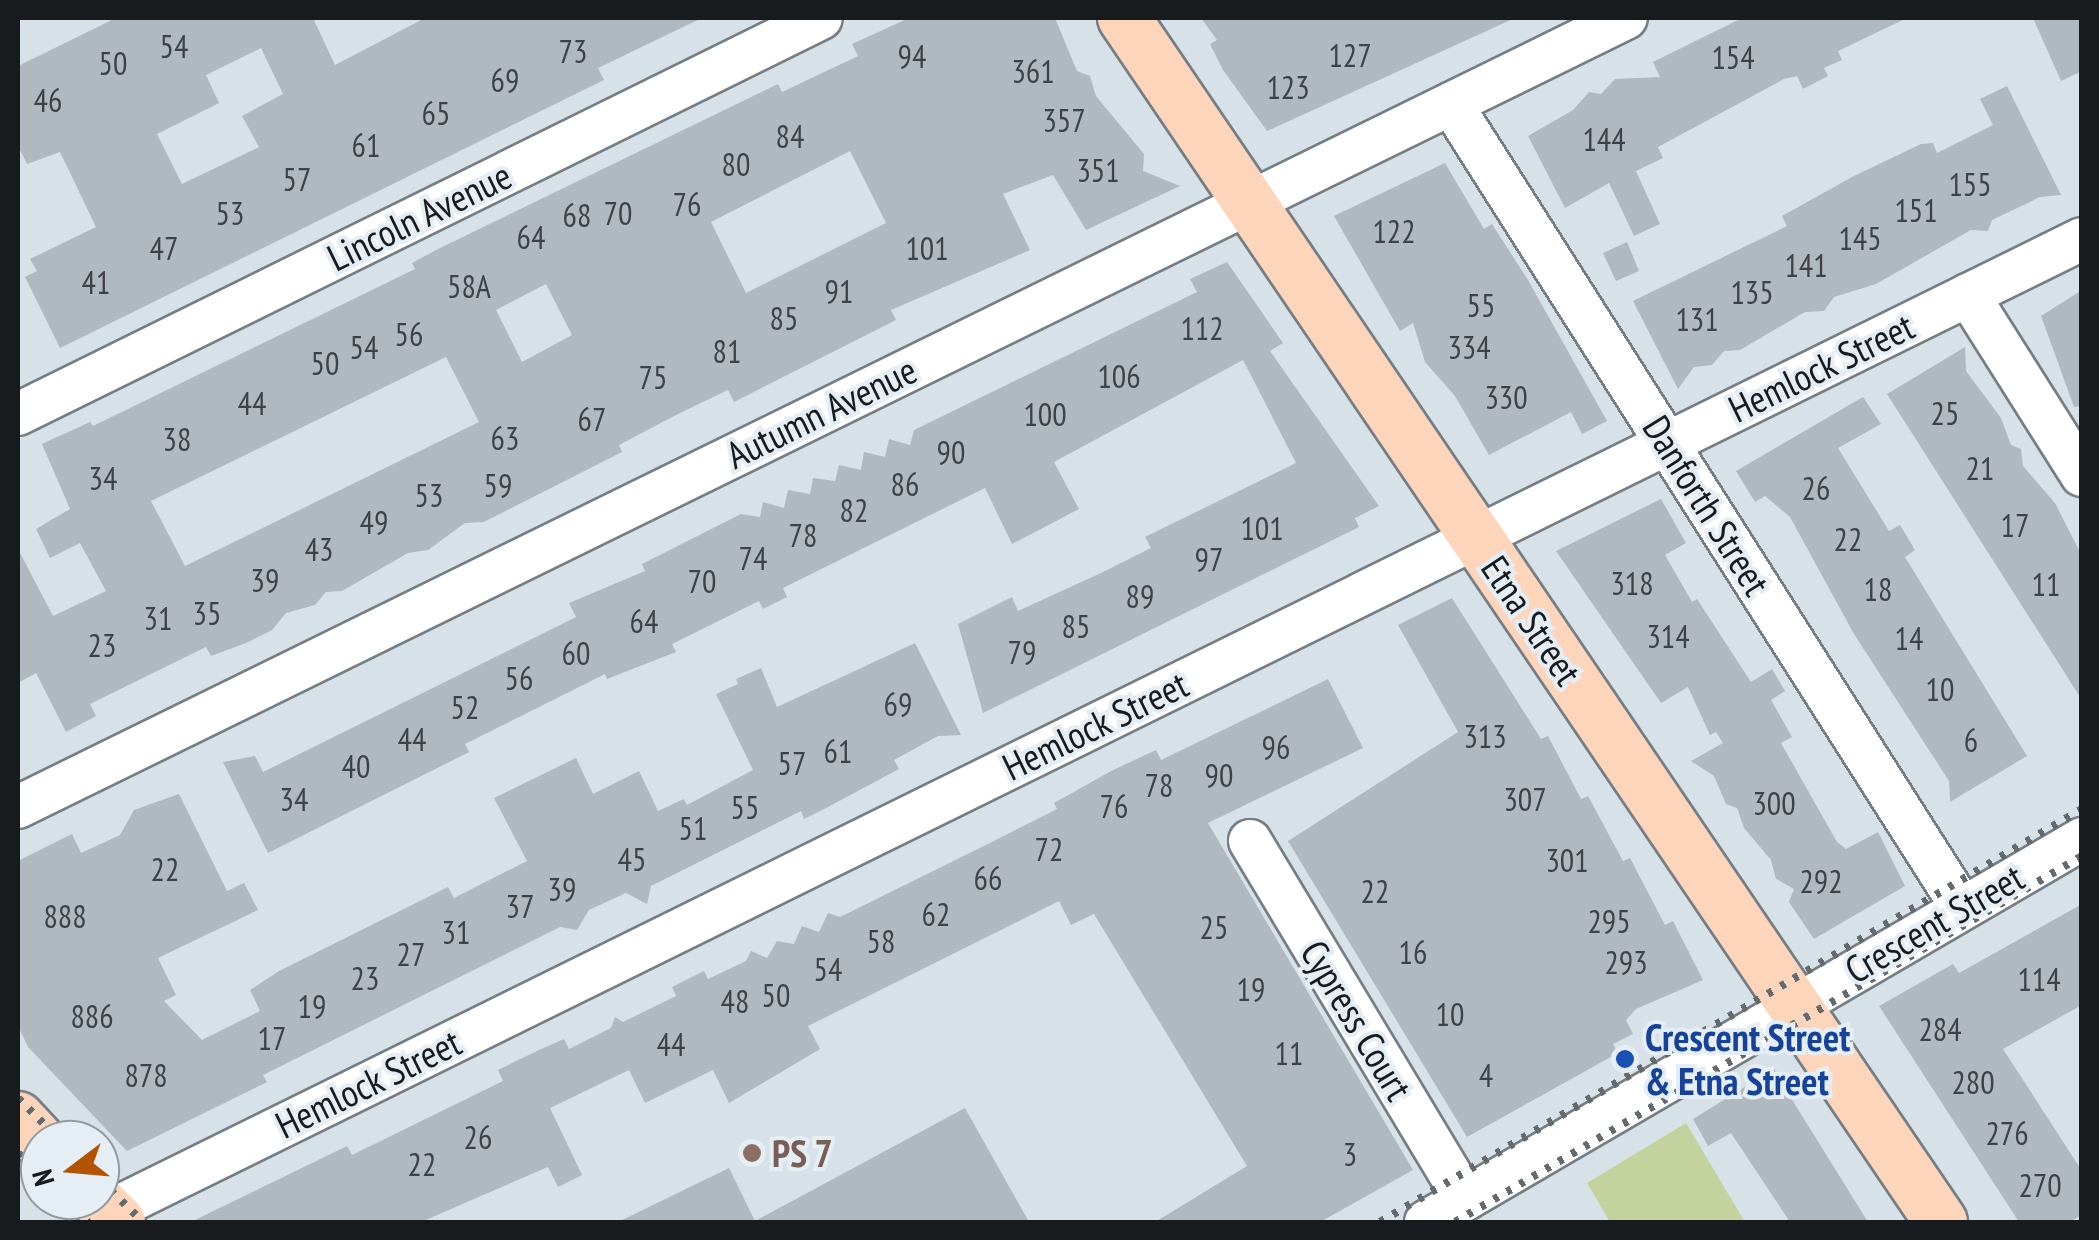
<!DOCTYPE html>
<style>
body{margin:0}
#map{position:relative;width:2099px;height:1240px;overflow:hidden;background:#d7e1e8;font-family:"PT Sans Narrow",sans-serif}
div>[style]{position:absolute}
.green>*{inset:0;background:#c4d39e}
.building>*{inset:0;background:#b0b9c0}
.roads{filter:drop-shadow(2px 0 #757e84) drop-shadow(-2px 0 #757e84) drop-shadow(0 2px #757e84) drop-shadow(0 -2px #757e84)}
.minor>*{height:42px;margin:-21px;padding:0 21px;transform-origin:21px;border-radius:21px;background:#fff}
.major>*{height:52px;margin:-26px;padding:0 26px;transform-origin:26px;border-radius:26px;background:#fdd5bb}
.rail>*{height:8px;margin-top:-4px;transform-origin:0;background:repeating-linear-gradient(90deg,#646a6e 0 5px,transparent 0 15px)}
.dots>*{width:28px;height:28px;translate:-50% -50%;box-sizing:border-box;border:5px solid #e5eef5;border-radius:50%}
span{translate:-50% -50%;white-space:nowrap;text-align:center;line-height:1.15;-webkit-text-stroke:8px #e5eef5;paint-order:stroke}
.number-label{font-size:32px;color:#3e4246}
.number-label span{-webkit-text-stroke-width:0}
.street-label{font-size:38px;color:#181b1d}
.transit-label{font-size:38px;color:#164399;font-weight:700}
.left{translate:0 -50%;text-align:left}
.education-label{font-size:38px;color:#785e54;font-weight:700}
.frame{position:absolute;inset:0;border:20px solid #181b1d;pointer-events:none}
.north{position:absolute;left:20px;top:1120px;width:100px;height:100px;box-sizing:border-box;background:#e5eef5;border:2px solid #939a9f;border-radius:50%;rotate:254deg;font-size:28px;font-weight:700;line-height:40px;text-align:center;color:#181b1d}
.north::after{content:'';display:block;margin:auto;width:35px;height:45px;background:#b15300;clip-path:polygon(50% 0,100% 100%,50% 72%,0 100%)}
</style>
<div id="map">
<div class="green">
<div style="clip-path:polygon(1686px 1123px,1745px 1222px,1610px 1222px,1587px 1183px)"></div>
</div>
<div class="building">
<div style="clip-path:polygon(evenodd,116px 18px,313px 18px,335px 65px,425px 18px,702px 18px,598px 68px,604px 80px,60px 348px,25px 277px,37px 271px,30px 259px,96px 227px,60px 152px,27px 164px,18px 146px,18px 66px,116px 18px,261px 48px,283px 94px,242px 116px,259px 147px,182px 184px,157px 134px,219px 103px,206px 75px,261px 48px)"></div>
<div style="clip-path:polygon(evenodd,909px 18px,1055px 18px,1077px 71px,1090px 76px,1096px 96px,1144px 154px,1143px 171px,1180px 186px,1086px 230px,1053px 175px,1003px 194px,1030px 250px,891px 310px,896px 320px,734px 402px,728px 390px,680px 413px,619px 445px,622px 452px,484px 522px,465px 523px,428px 550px,408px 553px,342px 591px,326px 592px,315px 605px,286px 613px,272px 630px,246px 643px,211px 656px,206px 647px,90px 704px,96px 716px,66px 732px,36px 673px,18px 683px,18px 549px,53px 616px,106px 591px,80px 543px,50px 558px,36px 529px,70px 509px,42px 444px,90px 422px,93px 426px,415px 269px,412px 263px,436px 250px,778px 84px,782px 92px,858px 56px,852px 44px,909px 18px,850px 151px,886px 223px,746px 293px,711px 222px,850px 151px,909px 18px,546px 284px,572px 335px,522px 362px,496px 310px,546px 284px,909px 18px,446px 357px,479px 422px,185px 566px,151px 501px,446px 357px)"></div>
<div style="clip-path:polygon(1201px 18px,1515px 18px,1267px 131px,1223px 70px,1210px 44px,1217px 40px)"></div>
<div style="clip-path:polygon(1742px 18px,1907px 18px,1838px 51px,1842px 60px,1824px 68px,1828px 76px,1803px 89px,1797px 76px,1784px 79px,1658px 147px,1663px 158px,1636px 171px,1660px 224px,1634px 236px,1609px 183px,1565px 208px,1528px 136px,1573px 110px,1589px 92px,1601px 94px,1615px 79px,1660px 77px,1653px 62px)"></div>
<div style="clip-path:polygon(2033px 18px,2082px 18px,2082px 71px,2061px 81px)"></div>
<div style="clip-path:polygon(2007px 86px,2061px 195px,2040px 197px,1992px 220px,1988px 231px,1971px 230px,1876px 284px,1834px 297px,1824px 311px,1805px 312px,1740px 350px,1724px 351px,1712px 365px,1694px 367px,1678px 389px,1633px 301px,1787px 226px,1782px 216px,1852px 177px,1921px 144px,1933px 143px,1937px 153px,1993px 125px,1980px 99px)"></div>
<div style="clip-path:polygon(1445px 163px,1484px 229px,1492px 224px,1528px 280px,1607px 421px,1582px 434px,1571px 412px,1489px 455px,1455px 396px,1425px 362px,1413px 323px,1400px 331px,1334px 216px)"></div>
<div style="clip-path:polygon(1627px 242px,1639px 271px,1616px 281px,1603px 253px)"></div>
<div style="clip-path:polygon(1227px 262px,1283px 343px,1270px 351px,1379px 506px,1355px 518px,1359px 527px,983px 713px,958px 624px,1012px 597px,1018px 611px,1101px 573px,1151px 548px,1145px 537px,1296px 463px,1243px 360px,1054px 462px,1079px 509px,1012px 544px,985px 488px,783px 588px,787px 597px,763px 609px,759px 601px,672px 644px,676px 652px,607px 679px,605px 674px,465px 744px,469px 752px,268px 853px,223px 762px,255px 756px,263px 772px,576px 617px,569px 603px,645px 571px,642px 564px,741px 514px,760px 517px,763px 502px,784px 508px,788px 490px,810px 494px,813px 478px,835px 481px,839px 465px,861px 470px,864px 452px,885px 457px,889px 439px,910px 445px,914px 430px,1197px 292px,1190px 279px)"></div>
<div style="clip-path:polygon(2082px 290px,2082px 406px,2074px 407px,2041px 316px)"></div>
<div style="clip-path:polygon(1965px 347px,1966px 371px,2001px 418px,2011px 445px,2021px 449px,2023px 466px,2055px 503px,2082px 556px,2082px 700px,1887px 394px)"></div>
<div style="clip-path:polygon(1863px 397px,1881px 424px,1838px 448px,1889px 531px,1900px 525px,1915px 550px,1905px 557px,2027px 756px,1950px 802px,1949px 781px,1854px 634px,1790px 517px,1765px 496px,1755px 502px,1736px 471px)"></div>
<div style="clip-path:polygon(1661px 499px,1686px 543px,1665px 555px,1692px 602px,1697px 599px,1751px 682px,1772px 669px,1785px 691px,1771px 700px,1792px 737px,1781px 743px,1837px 842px,1846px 849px,1878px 832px,1905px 886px,1814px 939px,1789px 902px,1794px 889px,1776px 879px,1771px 860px,1744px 828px,1737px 808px,1726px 804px,1714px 776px,1691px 761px,1723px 743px,1716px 732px,1710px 735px,1688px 687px,1661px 703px,1556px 551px)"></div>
<div style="clip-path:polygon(1452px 598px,1541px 739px,1548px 736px,1581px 799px,1588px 796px,1623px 861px,1630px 858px,1665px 925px,1673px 921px,1703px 980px,1636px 1009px,1626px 1020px,1633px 1034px,1613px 1044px,1618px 1053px,1467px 1137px,1288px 841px,1458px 732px,1398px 625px)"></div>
<div style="clip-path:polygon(915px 643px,961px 735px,938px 736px,894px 760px,899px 769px,828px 807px,804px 819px,801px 811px,651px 886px,647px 904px,626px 893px,589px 910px,577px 930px,560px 927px,263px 1075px,267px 1082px,127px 1151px,28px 1047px,18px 1026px,18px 861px,72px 834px,81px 853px,120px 835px,134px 810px,179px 794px,227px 891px,244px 883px,258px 910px,158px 958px,176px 995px,164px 1001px,202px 1040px,260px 1011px,250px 990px,279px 971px,448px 887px,454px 898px,527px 861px,494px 798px,576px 758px,593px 794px,639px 771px,658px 811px,684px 799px,687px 805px,753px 770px,716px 694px,738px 684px,736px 679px,761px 668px,777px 707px)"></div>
<div style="clip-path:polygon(1328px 679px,1363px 748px,1208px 823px,1413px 1170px,1320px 1222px,1155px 1222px,1247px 1166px,1094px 914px,1071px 925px,1059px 901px,808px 1026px,820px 1049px,729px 1103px,713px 1070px,645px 1103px,629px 1070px,550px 1108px,582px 1175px,558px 1187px,548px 1167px,421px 1222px,191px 1222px,347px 1146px,352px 1155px,503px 1081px,498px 1070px,539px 1050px,564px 1039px,569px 1049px,611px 1028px,615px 1017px,623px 1022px,676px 996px,672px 987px,704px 971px,708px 979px,746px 961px,751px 951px,767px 958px,777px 941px,794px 944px,802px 926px,819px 932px,828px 913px,840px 917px,988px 844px,1057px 809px,1054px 803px,1113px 770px,1156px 750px,1161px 760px)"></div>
<div style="clip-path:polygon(2082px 904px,2082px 1005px,2003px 1049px,2082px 1171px,2082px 1215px,2069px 1222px,2019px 1222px,1879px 1006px,1953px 964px,1959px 973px)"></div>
<div style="clip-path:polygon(1774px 1069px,1791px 1098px,1868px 1222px,1790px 1222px,1731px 1133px,1708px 1146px,1693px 1119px)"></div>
<div style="clip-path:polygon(965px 1108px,1029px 1222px,618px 1222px,729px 1168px,755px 1221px)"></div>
</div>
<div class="roads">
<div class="minor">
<div style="left:1451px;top:104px;width:952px;rotate:57.53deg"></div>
<div style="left:1968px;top:295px;width:213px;rotate:57.7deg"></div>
<div style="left:18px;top:414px;width:895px;rotate:-26.25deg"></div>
<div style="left:18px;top:807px;width:1791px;rotate:-26.14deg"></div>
<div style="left:1250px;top:841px;width:418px;rotate:59deg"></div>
<div style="left:108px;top:1212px;width:2201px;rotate:-26.24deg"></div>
<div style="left:1426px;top:1222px;width:760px;rotate:-30.28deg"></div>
</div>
<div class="major">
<div style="left:1124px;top:18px;width:1455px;rotate:55.84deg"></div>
<div style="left:18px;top:1118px;width:33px;rotate:47deg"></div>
<div style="left:97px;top:1200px;width:31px;rotate:45deg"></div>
</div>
</div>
<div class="rail">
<div style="left:18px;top:1098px;width:59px;rotate:45deg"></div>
<div style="left:18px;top:1153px;width:31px;rotate:45deg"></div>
<div style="left:100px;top:1180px;width:60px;rotate:44.3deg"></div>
<div style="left:65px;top:1200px;width:32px;rotate:44deg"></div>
<div style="left:1380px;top:1222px;width:814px;rotate:-30.47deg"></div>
<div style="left:1455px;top:1222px;width:726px;rotate:-30.27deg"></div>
</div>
<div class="dots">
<div style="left:1625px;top:1059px;background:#1a4fb4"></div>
<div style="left:752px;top:1153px;background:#8d6e63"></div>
</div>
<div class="number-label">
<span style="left:174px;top:46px">54</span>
<span style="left:573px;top:51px">73</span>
<span style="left:1350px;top:55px">127</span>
<span style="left:912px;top:56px">94</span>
<span style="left:1733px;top:57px">154</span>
<span style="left:113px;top:63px">50</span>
<span style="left:1033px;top:71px">361</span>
<span style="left:505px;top:80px">69</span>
<span style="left:1288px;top:87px">123</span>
<span style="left:48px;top:100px">46</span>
<span style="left:436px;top:113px">65</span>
<span style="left:1064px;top:120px">357</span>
<span style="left:790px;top:136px">84</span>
<span style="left:1604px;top:139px">144</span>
<span style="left:366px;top:145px">61</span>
<span style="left:736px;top:164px">80</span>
<span style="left:1098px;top:170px">351</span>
<span style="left:297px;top:179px">57</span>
<span style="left:1970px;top:184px">155</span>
<span style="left:687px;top:204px">76</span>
<span style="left:1916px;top:210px">151</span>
<span style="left:230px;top:213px">53</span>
<span style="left:618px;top:213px">70</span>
<span style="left:577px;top:215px">68</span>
<span style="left:1394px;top:231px">122</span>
<span style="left:531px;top:237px">64</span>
<span style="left:1860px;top:238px">145</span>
<span style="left:164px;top:248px">47</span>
<span style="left:927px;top:248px">101</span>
<span style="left:1806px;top:265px">141</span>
<span style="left:96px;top:282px">41</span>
<span style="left:469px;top:286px">58A</span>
<span style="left:839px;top:291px">91</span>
<span style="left:1752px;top:292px">135</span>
<span style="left:1481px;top:305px">55</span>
<span style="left:784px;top:318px">85</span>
<span style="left:1697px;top:319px">131</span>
<span style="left:1202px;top:328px">112</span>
<span style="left:409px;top:334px">56</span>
<span style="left:364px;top:347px">54</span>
<span style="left:1469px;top:347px">334</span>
<span style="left:727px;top:351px">81</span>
<span style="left:325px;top:363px">50</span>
<span style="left:1119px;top:376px">106</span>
<span style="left:653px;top:377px">75</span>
<span style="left:1506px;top:397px">330</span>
<span style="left:252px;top:403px">44</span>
<span style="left:1945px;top:413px">25</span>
<span style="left:1045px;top:414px">100</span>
<span style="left:592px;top:419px">67</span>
<span style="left:505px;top:438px">63</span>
<span style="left:177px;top:439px">38</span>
<span style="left:951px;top:452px">90</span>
<span style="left:1980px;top:468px">21</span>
<span style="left:103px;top:478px">34</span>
<span style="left:905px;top:484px">86</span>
<span style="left:498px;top:485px">59</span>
<span style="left:1816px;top:488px">26</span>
<span style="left:429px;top:495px">53</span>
<span style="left:854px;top:510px">82</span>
<span style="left:374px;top:522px">49</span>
<span style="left:2015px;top:525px">17</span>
<span style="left:1262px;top:528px">101</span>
<span style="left:803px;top:535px">78</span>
<span style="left:1848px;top:539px">22</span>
<span style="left:319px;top:549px">43</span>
<span style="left:753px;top:558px">74</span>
<span style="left:1209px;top:559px">97</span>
<span style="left:265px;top:580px">39</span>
<span style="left:702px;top:581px">70</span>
<span style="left:1632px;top:583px">318</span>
<span style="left:2046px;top:584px">11</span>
<span style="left:1878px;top:589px">18</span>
<span style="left:1140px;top:596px">89</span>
<span style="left:207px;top:613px">35</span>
<span style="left:158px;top:618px">31</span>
<span style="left:644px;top:621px">64</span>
<span style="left:1076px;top:626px">85</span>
<span style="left:1668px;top:636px">314</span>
<span style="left:1909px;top:638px">14</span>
<span style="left:102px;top:645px">23</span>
<span style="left:1022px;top:652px">79</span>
<span style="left:576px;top:653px">60</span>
<span style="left:519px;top:678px">56</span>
<span style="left:1940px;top:689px">10</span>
<span style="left:898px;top:704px">69</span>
<span style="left:465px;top:707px">52</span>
<span style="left:1485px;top:736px">313</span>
<span style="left:412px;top:739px">44</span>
<span style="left:1971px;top:740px">6</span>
<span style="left:1276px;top:747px">96</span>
<span style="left:838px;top:751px">61</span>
<span style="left:792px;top:763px">57</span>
<span style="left:356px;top:766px">40</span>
<span style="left:1219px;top:775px">90</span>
<span style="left:1159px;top:785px">78</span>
<span style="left:294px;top:799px">34</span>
<span style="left:1525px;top:799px">307</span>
<span style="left:1774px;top:803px">300</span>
<span style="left:1114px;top:806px">76</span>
<span style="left:745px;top:807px">55</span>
<span style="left:693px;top:828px">51</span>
<span style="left:1049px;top:849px">72</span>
<span style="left:632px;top:859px">45</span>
<span style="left:1567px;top:860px">301</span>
<span style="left:165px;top:869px">22</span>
<span style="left:988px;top:878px">66</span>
<span style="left:1821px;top:881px">292</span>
<span style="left:562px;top:889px">39</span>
<span style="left:1375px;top:891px">22</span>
<span style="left:520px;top:906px">37</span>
<span style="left:936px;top:914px">62</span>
<span style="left:65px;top:916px">888</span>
<span style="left:1609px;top:921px">295</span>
<span style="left:1214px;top:927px">25</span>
<span style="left:456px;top:932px">31</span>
<span style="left:881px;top:941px">58</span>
<span style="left:1413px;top:952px">16</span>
<span style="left:411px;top:954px">27</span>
<span style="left:1626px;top:962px">293</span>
<span style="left:828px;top:969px">54</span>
<span style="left:365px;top:978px">23</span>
<span style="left:2039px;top:979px">114</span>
<span style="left:1251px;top:989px">19</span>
<span style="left:776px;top:995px">50</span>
<span style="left:735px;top:1001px">48</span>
<span style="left:312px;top:1006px">19</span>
<span style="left:1450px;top:1014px">10</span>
<span style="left:92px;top:1016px">886</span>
<span style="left:1940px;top:1029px">284</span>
<span style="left:272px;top:1038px">17</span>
<span style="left:671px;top:1044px">44</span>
<span style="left:1289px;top:1053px">11</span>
<span style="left:146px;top:1075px">878</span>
<span style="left:1486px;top:1075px">4</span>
<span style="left:1973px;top:1082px">280</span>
<span style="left:2007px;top:1133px">276</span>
<span style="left:478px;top:1137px">26</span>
<span style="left:1350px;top:1154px">3</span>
<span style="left:422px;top:1164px">22</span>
<span style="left:2040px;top:1185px">270</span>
</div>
<div class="street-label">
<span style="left:419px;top:216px;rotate:-26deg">Lincoln Avenue</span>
<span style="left:1821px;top:367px;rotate:-26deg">Hemlock Street</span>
<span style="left:821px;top:412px;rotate:-26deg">Autumn Avenue</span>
<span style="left:1707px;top:505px;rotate:58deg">Danforth Street</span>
<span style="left:1532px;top:620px;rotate:56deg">Etna Street</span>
<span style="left:1095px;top:725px;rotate:-26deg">Hemlock Street</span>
<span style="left:1934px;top:923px;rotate:-30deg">Crescent Street</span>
<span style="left:1357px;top:1020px;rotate:59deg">Cypress Court</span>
<span style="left:368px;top:1083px;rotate:-26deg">Hemlock Street</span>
</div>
<div class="transit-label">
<span class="left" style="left:1645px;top:1059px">Crescent Street<br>&amp; Etna Street</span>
</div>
<div class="education-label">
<span class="left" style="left:772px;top:1153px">PS 7</span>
</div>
<div class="frame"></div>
<div class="north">N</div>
</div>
